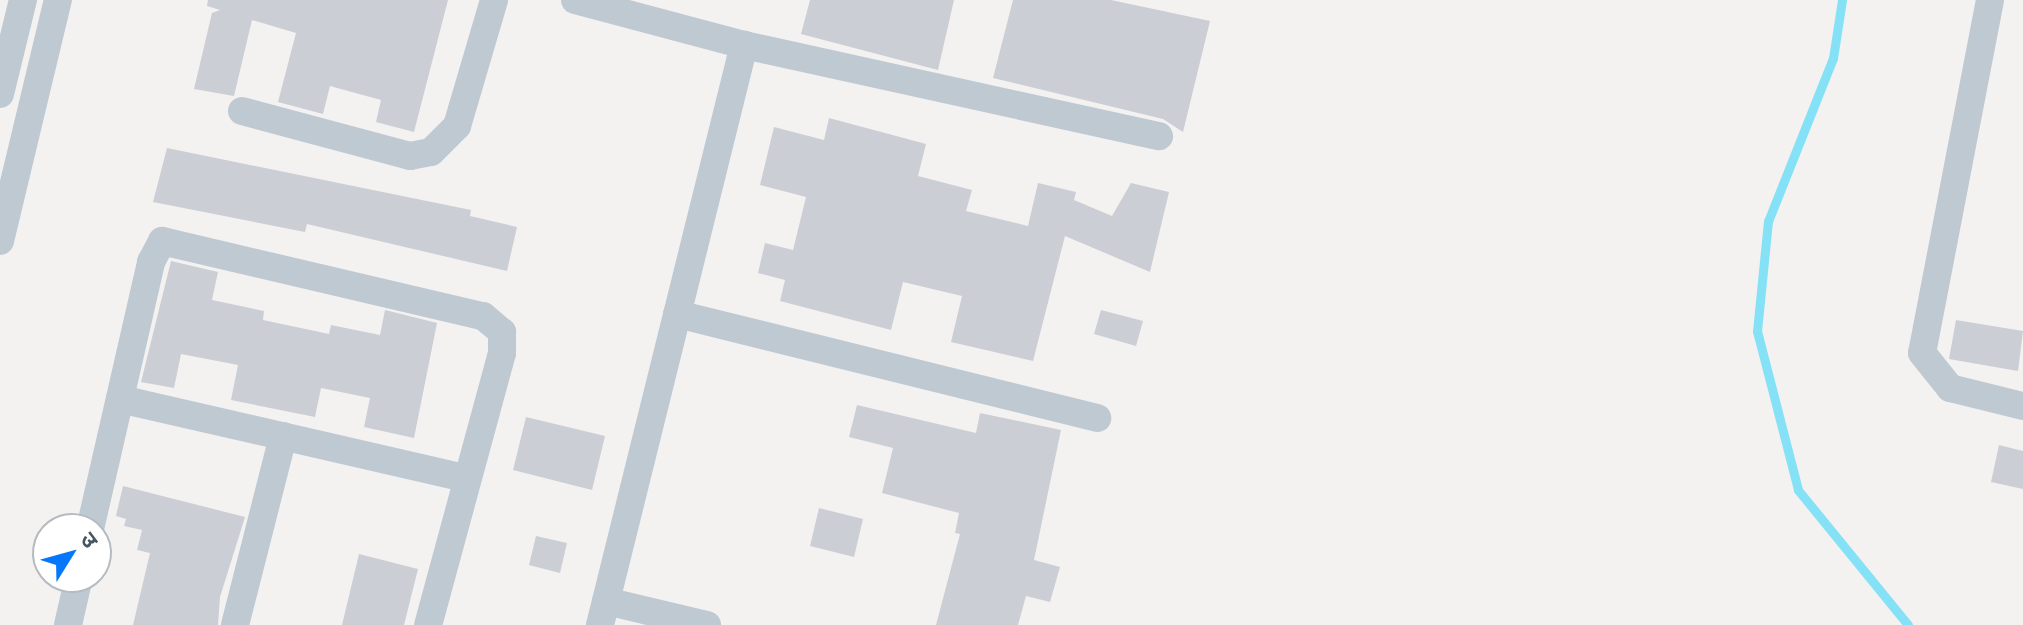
<!DOCTYPE html>
<meta charset="utf-8">
<style>
body{margin:0}
#map{position:relative;width:2023px;height:625px;overflow:hidden;background:#f4f1f1;font-family:Lato,"Noto Sans Devanagari",sans-serif}
div>[style]{position:absolute}
.stream>*{height:9px;margin:-4.5px;padding:0 4.5px;transform-origin:4.5px;border-radius:4.5px;background:#85e2f6}
.building>*{inset:0;background:#cbced4}
.minor>*{height:28px;margin:-14px;padding:0 14px;transform-origin:14px;border-radius:14px;background:#bec9d2}
span{translate:-50% -50%;white-space:nowrap;text-align:center;line-height:1.15;-webkit-text-stroke:7px #fff;paint-order:stroke}
.north{position:absolute;left:32px;top:513px;width:80px;height:80px;box-sizing:border-box;background:#fff;border:2px solid #b5bbc0;border-radius:50%;rotate:53deg;font-size:22px;font-weight:700;line-height:32px;text-align:center;color:#475661}
.north::after{content:'';display:block;margin:auto;width:28px;height:36px;background:#0577fa;clip-path:polygon(50% 0,100% 100%,50% 72%,0 100%)}
</style>
<div id="map">
<div class="stream">
<div style="left:1842px;top:0;width:59px;rotate:98.8deg"></div>
<div style="left:1833px;top:58px;width:175px;rotate:111.7deg"></div>
<div style="left:1768px;top:221px;width:111px;rotate:95.7deg"></div>
<div style="left:1757px;top:331px;width:164px;rotate:75.5deg"></div>
<div style="left:1798px;top:490px;width:174px;rotate:50.8deg"></div>
</div>
<div class="building">
<div style="clip-path:polygon(208px 0,448px 0,414px 132px,376px 122px,381px 100px,330px 86px,323px 114px,278px 102px,296px 33px,252px 20px,234px 96px,194px 89px,212px 13px,220px 10px,207px 6px)"></div>
<div style="clip-path:polygon(810px 0,954px 0,938px 70px,801px 34px)"></div>
<div style="clip-path:polygon(1013px 0,1111px 0,1210px 21px,1183px 132px,1163px 119px,993px 78px)"></div>
<div style="clip-path:polygon(829px 118px,926px 144px,918px 176px,972px 190px,966px 211px,1028px 226px,1038px 183px,1076px 192px,1074px 200px,1112px 216px,1131px 183px,1169px 192px,1150px 272px,1065px 236px,1033px 361px,951px 342px,962px 296px,903px 282px,891px 330px,780px 301px,785px 280px,758px 273px,765px 243px,793px 250px,806px 197px,760px 185px,774px 127px,824px 140px)"></div>
<div style="clip-path:polygon(167px 148px,471px 210px,470px 216px,517px 227px,507px 271px,307px 224px,305px 232px,153px 202px)"></div>
<div style="clip-path:polygon(171px 261px,218px 272px,212px 300px,264px 311px,263px 320px,329px 334px,331px 325px,380px 335px,385px 310px,437px 323px,414px 438px,364px 427px,370px 398px,321px 388px,315px 417px,231px 400px,238px 365px,181px 354px,174px 388px,141px 382px)"></div>
<div style="clip-path:polygon(1101px 310px,1143px 321px,1136px 346px,1094px 334px)"></div>
<div style="clip-path:polygon(1956px 320px,2023px 331px,2018px 371px,1949px 359px)"></div>
<div style="clip-path:polygon(857px 405px,976px 433px,980px 413px,1061px 430px,1034px 560px,1060px 567px,1050px 602px,1026px 596px,1018px 625px,936px 625px,960px 534px,955px 533px,959px 513px,882px 493px,893px 448px,849px 437px)"></div>
<div style="clip-path:polygon(526px 417px,605px 436px,592px 490px,513px 470px)"></div>
<div style="clip-path:polygon(1999px 445px,2023px 451px,2023px 489px,1991px 482px)"></div>
<div style="clip-path:polygon(123px 486px,245px 517px,220px 597px,218px 625px,133px 625px,150px 553px,137px 550px,142px 530px,124px 526px,126px 519px,116px 516px)"></div>
<div style="clip-path:polygon(819px 508px,863px 519px,854px 557px,810px 546px)"></div>
<div style="clip-path:polygon(536px 536px,567px 543px,560px 573px,529px 565px)"></div>
<div style="clip-path:polygon(359px 554px,418px 569px,404px 625px,342px 625px)"></div>
</div>
<div class="minor">
<div style="left:575px;top:0;width:175px;rotate:14.9deg"></div>
<div style="left:744px;top:45px;width:425px;rotate:12.4deg"></div>
<div style="left:1990px;top:0;width:359px;rotate:100.9deg"></div>
<div style="left:1922px;top:353px;width:45px;rotate:51.3deg"></div>
<div style="left:1950px;top:388px;width:75px;rotate:13.9deg"></div>
<div style="left:0;top:94px;width:97px;rotate:-76.3deg"></div>
<div style="left:242px;top:111px;width:174px;rotate:15deg"></div>
<div style="left:410px;top:156px;width:21px;rotate:-11deg"></div>
<div style="left:431px;top:152px;width:37px;rotate:-45deg"></div>
<div style="left:457px;top:126px;width:131px;rotate:-73.6deg"></div>
<div style="left:0;top:241px;width:248px;rotate:-76.5deg"></div>
<div style="left:677px;top:314px;width:433px;rotate:13.9deg"></div>
<div style="left:120px;top:399px;width:353px;rotate:12.9deg"></div>
<div style="left:90px;top:529px;width:274px;rotate:-77.1deg"></div>
<div style="left:151px;top:262px;width:24px;rotate:-62deg"></div>
<div style="left:162px;top:241px;width:330px;rotate:13.2deg"></div>
<div style="left:483px;top:316px;width:25px;rotate:40deg"></div>
<div style="left:502px;top:332px;width:21px;rotate:90deg"></div>
<div style="left:502px;top:353px;width:282px;rotate:105.2deg"></div>
<div style="left:606px;top:601px;width:104px;rotate:13.4deg"></div>
<div style="left:68px;top:625px;width:49px;rotate:-77.1deg"></div>
<div style="left:235px;top:625px;width:195px;rotate:-75.7deg"></div>
<div style="left:600px;top:625px;width:598px;rotate:-76.06deg"></div>
</div>
<div class="north">उ</div>
</div>
